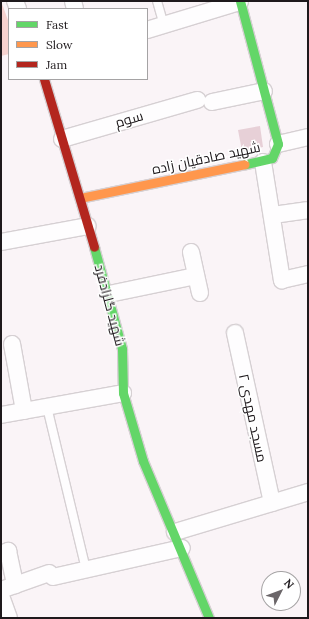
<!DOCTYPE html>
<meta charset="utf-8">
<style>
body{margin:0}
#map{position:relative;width:309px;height:619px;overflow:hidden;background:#faf4f7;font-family:Lora,Cairo,serif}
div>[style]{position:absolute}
.green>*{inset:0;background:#f6d2cf}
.building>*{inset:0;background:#e7d0d7}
.roads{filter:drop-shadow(1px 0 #d6d0d3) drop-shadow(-1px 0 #d6d0d3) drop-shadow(0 1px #d6d0d3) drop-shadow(0 -1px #d6d0d3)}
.lane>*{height:8px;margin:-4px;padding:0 4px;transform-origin:4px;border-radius:4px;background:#fefdfe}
.street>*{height:16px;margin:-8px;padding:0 8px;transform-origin:8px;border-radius:8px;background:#fefdfe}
.fast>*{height:9px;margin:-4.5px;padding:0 4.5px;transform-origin:4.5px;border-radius:4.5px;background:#63d668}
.slow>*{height:9px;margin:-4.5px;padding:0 4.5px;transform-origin:4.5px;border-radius:4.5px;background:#ff974d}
.jam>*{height:9px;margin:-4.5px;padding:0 4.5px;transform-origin:4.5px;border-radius:4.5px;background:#b3261e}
span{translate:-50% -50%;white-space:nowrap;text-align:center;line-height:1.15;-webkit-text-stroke:3px #fff;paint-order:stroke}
.street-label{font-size:14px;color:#1e191c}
.frame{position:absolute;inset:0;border:2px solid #1e191c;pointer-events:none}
.legend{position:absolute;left:8px;top:8px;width:140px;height:72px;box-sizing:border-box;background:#fff;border:1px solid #a5a3a4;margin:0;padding:5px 7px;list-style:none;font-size:12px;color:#1e191c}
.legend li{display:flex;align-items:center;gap:8px;height:20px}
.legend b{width:20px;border:1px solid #a5a3a4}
.north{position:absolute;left:261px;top:571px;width:40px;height:40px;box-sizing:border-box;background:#fff;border:1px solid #a5a3a4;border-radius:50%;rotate:48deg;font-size:11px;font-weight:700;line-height:16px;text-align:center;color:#1e191c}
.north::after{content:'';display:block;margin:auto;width:14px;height:18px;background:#6b6669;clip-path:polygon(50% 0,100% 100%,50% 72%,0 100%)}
</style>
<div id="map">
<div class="green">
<div style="clip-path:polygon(1px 1px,9px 23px,9px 54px,1px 56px)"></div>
</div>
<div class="building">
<div style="clip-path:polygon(260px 126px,263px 147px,242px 151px,238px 130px)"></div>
</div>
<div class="roads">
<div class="lane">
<div style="left:157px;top:1px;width:25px;rotate:74deg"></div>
<div style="left:47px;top:407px;width:167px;rotate:76.5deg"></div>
</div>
<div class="street">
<div style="left:15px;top:1px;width:9px;rotate:69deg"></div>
<div style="left:73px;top:1px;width:8px;rotate:76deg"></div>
<div style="left:147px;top:30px;width:97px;rotate:-16.8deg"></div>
<div style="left:212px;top:102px;width:53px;rotate:-11.9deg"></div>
<div style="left:62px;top:139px;width:141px;rotate:-16.1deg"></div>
<div style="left:278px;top:144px;width:31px;rotate:-13deg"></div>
<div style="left:263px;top:162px;width:120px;rotate:80.9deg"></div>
<div style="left:282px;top:280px;width:27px;rotate:-13deg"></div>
<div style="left:273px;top:215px;width:34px;rotate:-8deg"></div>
<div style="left:1px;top:242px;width:88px;rotate:-10.4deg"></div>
<div style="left:191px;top:252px;width:42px;rotate:77.6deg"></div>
<div style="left:109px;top:294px;width:89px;rotate:-11.7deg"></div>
<div style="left:235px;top:333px;width:174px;rotate:77.7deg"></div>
<div style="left:12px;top:344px;width:68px;rotate:79.8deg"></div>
<div style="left:1px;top:415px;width:124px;rotate:-10.2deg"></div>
<div style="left:175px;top:532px;width:139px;rotate:-16.7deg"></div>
<div style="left:1px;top:554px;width:8px;rotate:-23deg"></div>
<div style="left:8px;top:551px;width:35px;rotate:78deg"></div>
<div style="left:53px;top:577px;width:132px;rotate:-12.7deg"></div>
<div style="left:1px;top:590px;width:51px;rotate:-19.5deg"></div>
<div style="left:1px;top:596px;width:23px;rotate:70deg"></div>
</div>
<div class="fast">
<div style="left:240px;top:1px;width:148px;rotate:75.1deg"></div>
<div style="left:278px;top:144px;width:15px;rotate:113deg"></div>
<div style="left:272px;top:158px;width:28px;rotate:167deg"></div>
<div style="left:94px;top:247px;width:106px;rotate:74.6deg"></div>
<div style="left:122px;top:349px;width:44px;rotate:88.7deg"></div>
<div style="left:123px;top:393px;width:71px;rotate:73.6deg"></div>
<div style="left:143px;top:461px;width:170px;rotate:67.2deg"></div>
</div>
<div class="slow">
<div style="left:80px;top:198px;width:168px;rotate:-11.6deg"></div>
</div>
<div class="jam">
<div style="left:44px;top:79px;width:175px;rotate:73.4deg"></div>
</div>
</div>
<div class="street-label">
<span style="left:129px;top:119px;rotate:-16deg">سوم</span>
<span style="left:206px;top:158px;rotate:-12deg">شهید صادقیان زاده</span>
<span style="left:110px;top:305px;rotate:75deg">شهید گلزادفرد</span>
<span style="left:253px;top:418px;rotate:78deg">مسجد مهدی ۲</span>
</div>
<div class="frame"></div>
<ul class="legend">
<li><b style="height:5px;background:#63d668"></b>Fast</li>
<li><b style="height:5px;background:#ff974d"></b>Slow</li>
<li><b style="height:5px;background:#b3261e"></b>Jam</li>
</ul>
<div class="north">N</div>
</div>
